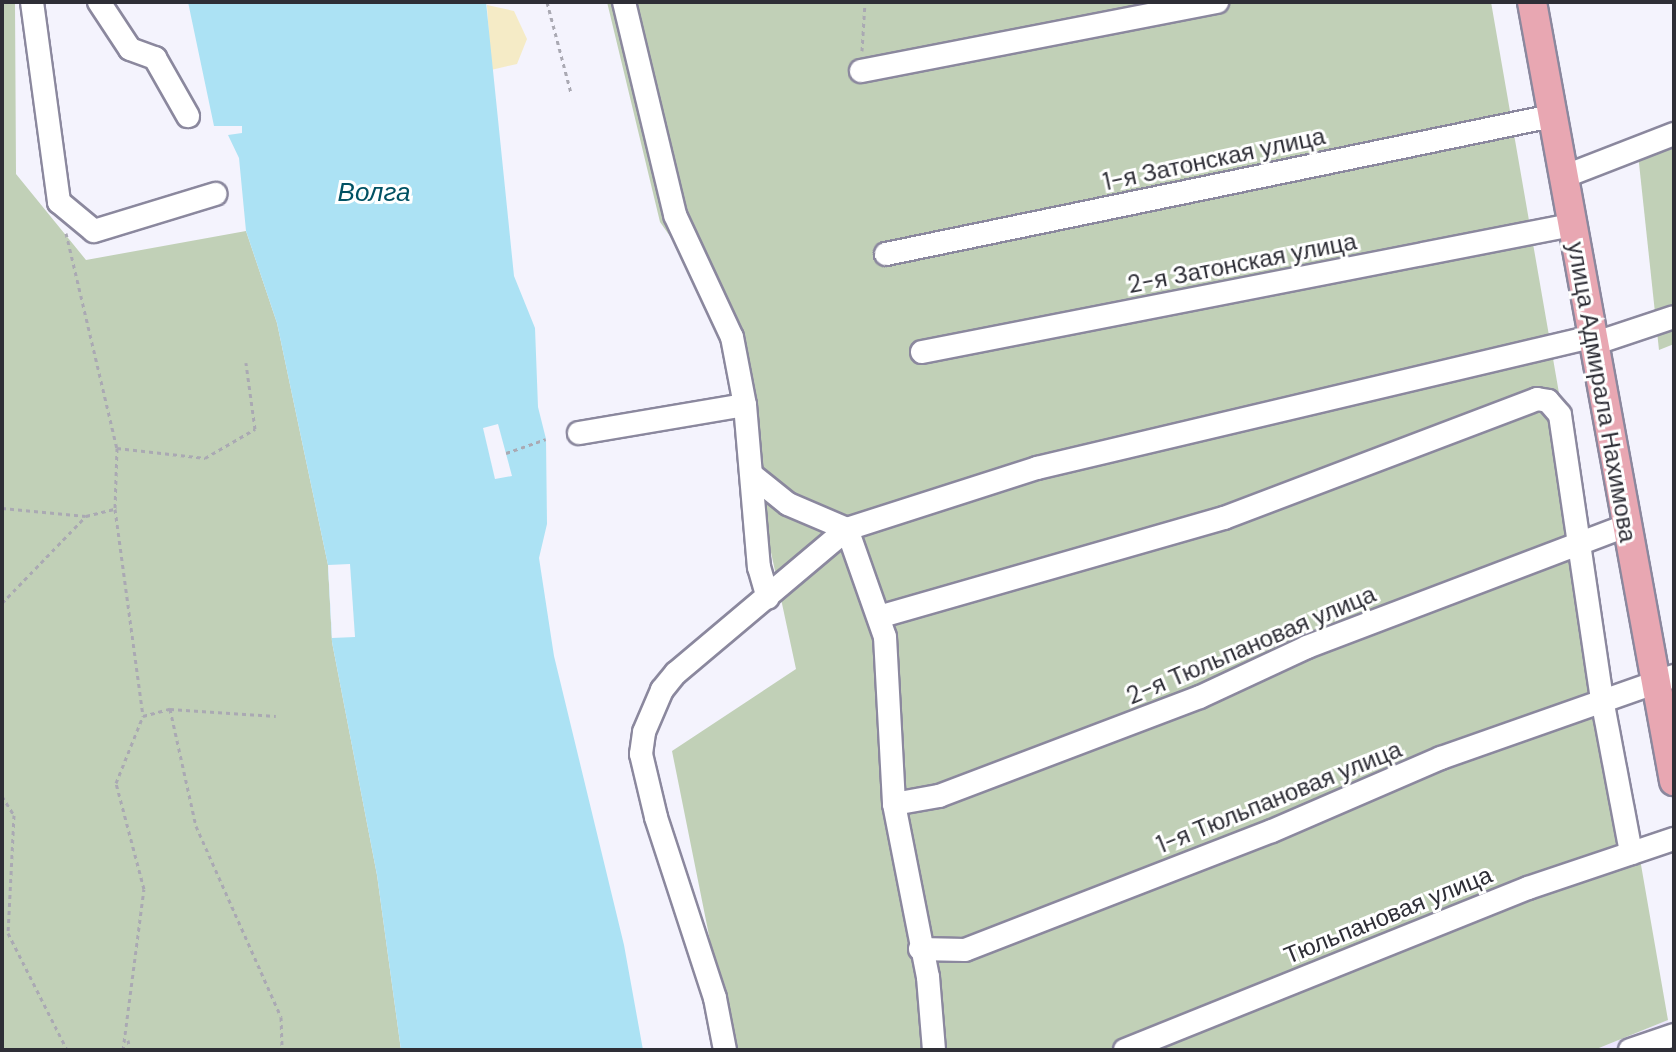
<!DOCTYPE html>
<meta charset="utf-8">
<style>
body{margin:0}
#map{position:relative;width:1676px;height:1052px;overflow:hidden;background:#f4f3fd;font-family:"DM Sans",sans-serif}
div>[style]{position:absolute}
.medical>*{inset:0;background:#ede7fd}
.green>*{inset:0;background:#c1d0b7}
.sand>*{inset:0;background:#f5ebc6}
.water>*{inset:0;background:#ace2f4}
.pier>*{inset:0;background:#f4f3fd}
.path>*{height:3px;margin-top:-1.5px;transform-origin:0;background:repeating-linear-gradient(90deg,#aaa9b3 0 4px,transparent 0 8px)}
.roads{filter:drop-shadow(2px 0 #8b889e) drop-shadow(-2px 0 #8b889e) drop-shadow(0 2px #8b889e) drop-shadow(0 -2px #8b889e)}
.minor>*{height:22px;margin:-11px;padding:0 11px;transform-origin:11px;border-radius:11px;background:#fff}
.major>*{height:28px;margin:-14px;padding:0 14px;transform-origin:14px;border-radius:14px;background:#e8a7b2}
span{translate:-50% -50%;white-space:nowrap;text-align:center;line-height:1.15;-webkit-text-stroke:6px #fff;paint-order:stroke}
.street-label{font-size:24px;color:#2e2e36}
.water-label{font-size:26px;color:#015163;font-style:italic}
.frame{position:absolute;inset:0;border:4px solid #2e2e36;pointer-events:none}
</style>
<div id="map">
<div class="medical">
<div style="clip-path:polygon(1668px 1020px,1673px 1050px,1594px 1050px)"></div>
</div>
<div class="green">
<div style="clip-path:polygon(2px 2px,15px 2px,16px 174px,86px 260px,246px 231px,277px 323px,328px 565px,332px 642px,377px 875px,401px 1050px,2px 1050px)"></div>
<div style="clip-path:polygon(607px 2px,1491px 2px,1668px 1020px,1594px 1050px,732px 1050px,672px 751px,796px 669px,718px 305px,660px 222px)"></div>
<div style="clip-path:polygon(1674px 142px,1674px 344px,1659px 350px,1638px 154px)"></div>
</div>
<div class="sand">
<div style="clip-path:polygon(487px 5px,514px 11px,527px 39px,517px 64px,491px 70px)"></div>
</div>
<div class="water">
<div style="clip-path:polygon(188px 2px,486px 2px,514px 276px,535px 328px,538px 407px,546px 439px,547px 524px,539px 558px,554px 656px,624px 945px,643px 1050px,401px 1050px,377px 875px,332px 642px,328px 565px,277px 323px,246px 231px,239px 158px,228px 135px,242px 133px,242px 126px,214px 126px)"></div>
</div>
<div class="pier">
<div style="clip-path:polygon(498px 424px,512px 476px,495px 479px,483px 428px)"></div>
<div style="clip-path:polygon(350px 564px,355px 637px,332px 638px,328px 565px)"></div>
</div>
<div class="path">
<div style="left:547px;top:2px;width:94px;rotate:75.2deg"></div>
<div style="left:862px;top:51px;width:49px;rotate:-86.5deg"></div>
<div style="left:66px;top:233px;width:221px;rotate:76.7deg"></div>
<div style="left:117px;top:448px;width:61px;rotate:91.9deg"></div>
<div style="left:115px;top:509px;width:209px;rotate:82.3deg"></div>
<div style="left:143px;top:716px;width:28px;rotate:-15deg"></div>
<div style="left:170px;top:709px;width:120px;rotate:77.5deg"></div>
<div style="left:196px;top:826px;width:209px;rotate:66deg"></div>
<div style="left:281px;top:1017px;width:33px;rotate:88deg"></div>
<div style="left:117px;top:448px;width:89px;rotate:6.5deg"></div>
<div style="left:205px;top:458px;width:58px;rotate:-30.1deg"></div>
<div style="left:255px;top:429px;width:67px;rotate:-97.8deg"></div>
<div style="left:506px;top:453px;width:42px;rotate:-19.3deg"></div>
<div style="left:2px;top:508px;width:84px;rotate:5.4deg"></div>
<div style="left:86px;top:516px;width:30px;rotate:-14deg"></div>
<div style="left:2px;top:603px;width:121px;rotate:-46deg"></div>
<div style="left:170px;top:709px;width:106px;rotate:3.8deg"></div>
<div style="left:2px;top:796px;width:22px;rotate:58deg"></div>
<div style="left:14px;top:815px;width:118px;rotate:92.9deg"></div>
<div style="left:8px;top:933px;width:131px;rotate:63.2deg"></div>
<div style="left:128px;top:1040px;width:10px;rotate:79deg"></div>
<div style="left:123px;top:1050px;width:162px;rotate:-82.6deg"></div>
<div style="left:144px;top:889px;width:110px;rotate:-104.8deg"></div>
<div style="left:116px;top:783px;width:72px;rotate:-68.1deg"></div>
</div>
<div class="roads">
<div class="minor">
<div style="left:32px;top:2px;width:202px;rotate:82.3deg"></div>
<div style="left:59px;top:202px;width:45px;rotate:39.6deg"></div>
<div style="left:94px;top:231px;width:127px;rotate:-17deg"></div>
<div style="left:99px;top:2px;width:56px;rotate:56.6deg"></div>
<div style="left:130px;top:49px;width:27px;rotate:20deg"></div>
<div style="left:155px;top:58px;width:67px;rotate:60.4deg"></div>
<div style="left:624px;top:2px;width:219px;rotate:76.5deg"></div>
<div style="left:675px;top:215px;width:135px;rotate:65deg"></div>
<div style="left:732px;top:337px;width:69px;rotate:79.2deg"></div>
<div style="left:745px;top:405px;width:163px;rotate:85.1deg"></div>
<div style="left:759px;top:567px;width:32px;rotate:74deg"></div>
<div style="left:861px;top:71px;width:363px;rotate:-11deg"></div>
<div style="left:1563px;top:177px;width:119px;rotate:-21.2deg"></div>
<div style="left:886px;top:254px;width:680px;rotate:-11.71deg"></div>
<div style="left:1593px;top:344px;width:85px;rotate:-18.4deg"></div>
<div style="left:922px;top:352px;width:661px;rotate:-11.07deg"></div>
<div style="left:579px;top:433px;width:168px;rotate:-9.6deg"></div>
<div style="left:752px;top:475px;width:46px;rotate:38.9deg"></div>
<div style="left:788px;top:504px;width:64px;rotate:23deg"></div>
<div style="left:847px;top:529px;width:200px;rotate:-17.8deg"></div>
<div style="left:1037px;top:468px;width:569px;rotate:-13.3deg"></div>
<div style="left:882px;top:616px;width:356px;rotate:-16deg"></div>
<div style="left:1224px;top:518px;width:335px;rotate:-20.8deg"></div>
<div style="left:1537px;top:399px;width:11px;rotate:10deg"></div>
<div style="left:1548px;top:401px;width:18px;rotate:49deg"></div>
<div style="left:1560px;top:415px;width:287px;rotate:81.6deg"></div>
<div style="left:1602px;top:699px;width:157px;rotate:79.3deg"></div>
<div style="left:894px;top:804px;width:46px;rotate:-10.1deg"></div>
<div style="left:939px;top:796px;width:279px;rotate:-20.8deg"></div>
<div style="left:1200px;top:697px;width:118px;rotate:-25deg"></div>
<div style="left:1307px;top:647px;width:341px;rotate:-20.8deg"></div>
<div style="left:920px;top:949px;width:45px;rotate:1.3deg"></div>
<div style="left:965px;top:950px;width:329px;rotate:-21.2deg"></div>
<div style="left:1272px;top:831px;width:184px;rotate:-23.4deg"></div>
<div style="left:1441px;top:758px;width:247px;rotate:-19.4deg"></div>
<div style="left:725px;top:1050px;width:53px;rotate:-100.9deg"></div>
<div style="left:715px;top:998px;width:190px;rotate:-108.1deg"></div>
<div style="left:656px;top:817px;width:65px;rotate:-103.4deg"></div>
<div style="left:641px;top:754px;width:22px;rotate:-82deg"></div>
<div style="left:644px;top:732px;width:46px;rotate:-66.8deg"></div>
<div style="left:662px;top:690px;width:22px;rotate:-51deg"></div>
<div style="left:676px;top:673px;width:224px;rotate:-40.1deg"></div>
<div style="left:847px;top:529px;width:114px;rotate:70.6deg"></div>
<div style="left:885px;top:637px;width:167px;rotate:86.9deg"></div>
<div style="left:894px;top:804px;width:176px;rotate:78.9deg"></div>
<div style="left:928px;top:977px;width:73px;rotate:85.3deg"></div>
<div style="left:1125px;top:1050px;width:434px;rotate:-21.9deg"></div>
<div style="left:1528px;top:888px;width:154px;rotate:-18.6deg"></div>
<div style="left:1630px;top:1050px;width:46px;rotate:-18.8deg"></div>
</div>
<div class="major">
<div style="left:1532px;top:2px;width:792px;rotate:79.67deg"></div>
</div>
</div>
<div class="street-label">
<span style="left:1214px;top:159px;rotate:-12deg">1-я Затонская улица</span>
<span style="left:1242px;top:263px;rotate:-11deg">2-я Затонская улица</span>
<span style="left:1602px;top:392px;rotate:80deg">улица Адмирала Нахимова</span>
<span style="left:1251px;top:645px;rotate:-23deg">2-я Тюльпановая улица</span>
<span style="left:1279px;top:797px;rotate:-22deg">1-я Тюльпановая улица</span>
<span style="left:1388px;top:915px;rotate:-22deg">Тюльпановая улица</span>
</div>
<div class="water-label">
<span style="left:374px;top:193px">Волга</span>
</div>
<div class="frame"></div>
</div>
